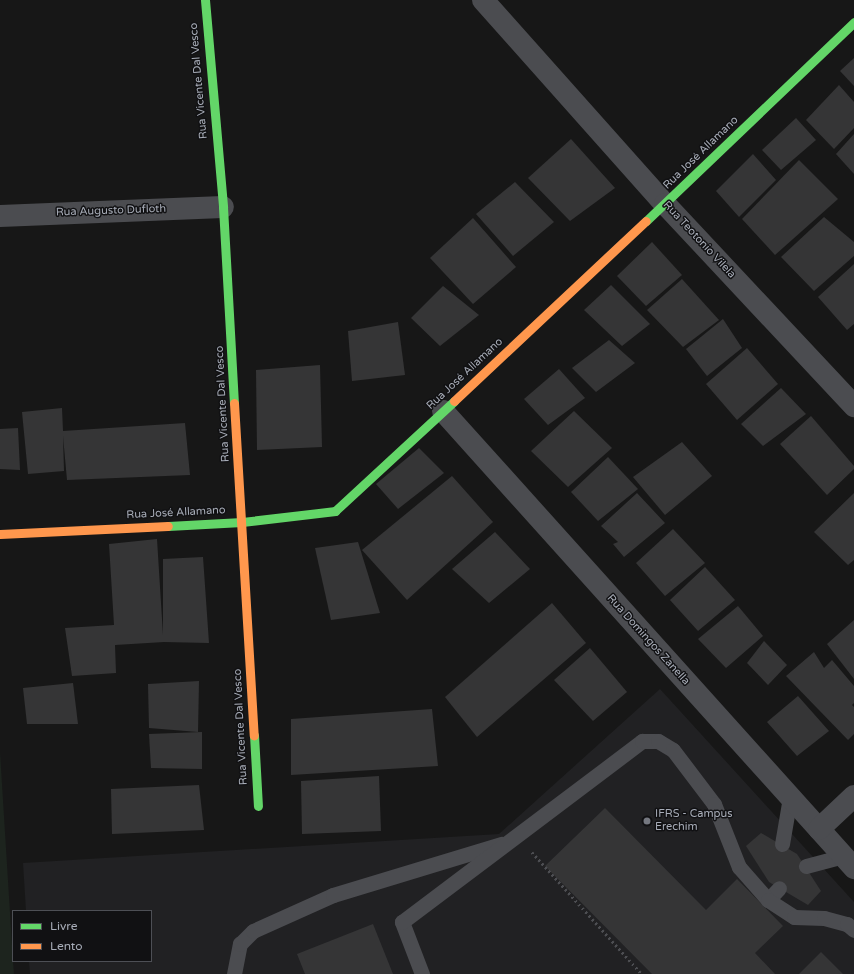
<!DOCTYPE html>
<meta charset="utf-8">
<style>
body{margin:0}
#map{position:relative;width:854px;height:974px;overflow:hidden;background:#171717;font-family:"Varela Round",sans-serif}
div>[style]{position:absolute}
.built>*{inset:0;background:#212123}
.green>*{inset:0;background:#1d241e}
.building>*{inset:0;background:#353536}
.path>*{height:2.5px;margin-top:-1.25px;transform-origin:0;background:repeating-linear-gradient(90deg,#4d4e52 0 2px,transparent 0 5px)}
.lane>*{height:15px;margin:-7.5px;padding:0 7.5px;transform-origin:7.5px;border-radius:7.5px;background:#4b4c50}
.street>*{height:22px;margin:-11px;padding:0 11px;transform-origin:11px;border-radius:11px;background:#4b4c50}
.fast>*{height:9px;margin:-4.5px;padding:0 4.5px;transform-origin:4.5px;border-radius:4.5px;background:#63d668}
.slow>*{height:9px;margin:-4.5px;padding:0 4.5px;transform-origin:4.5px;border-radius:4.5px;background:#ff974d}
.dots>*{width:11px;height:11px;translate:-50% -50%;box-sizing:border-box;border:2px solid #111113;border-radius:50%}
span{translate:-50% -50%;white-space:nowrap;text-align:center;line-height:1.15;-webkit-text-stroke:3px #111113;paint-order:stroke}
.street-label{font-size:11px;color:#a8adb8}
.poi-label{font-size:11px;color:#a8adb8}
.left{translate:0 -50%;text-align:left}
.legend{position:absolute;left:12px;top:910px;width:140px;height:52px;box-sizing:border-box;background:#111113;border:1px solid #4d4f55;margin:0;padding:5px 7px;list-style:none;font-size:12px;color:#a8adb8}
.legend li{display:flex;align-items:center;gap:8px;height:20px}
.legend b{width:20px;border:1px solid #4d4f55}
</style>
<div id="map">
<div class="built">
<div style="clip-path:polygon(660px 689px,854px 902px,854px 974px,30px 974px,29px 961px,151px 961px,151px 911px,26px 911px,23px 863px,499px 834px)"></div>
</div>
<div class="green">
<div style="clip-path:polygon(0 752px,13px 961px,14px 974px,0 974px)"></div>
</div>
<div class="building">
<div style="clip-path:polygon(854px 58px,854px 86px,840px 71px)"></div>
<div style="clip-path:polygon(839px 85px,854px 102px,854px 128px,834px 149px,806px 120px)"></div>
<div style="clip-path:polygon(796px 118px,816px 140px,781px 170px,762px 150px)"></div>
<div style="clip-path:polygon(854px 134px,854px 174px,836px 154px)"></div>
<div style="clip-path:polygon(571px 139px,615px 188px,570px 221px,528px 178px)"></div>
<div style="clip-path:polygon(753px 154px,776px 180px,739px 217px,716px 191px)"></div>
<div style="clip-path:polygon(799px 160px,838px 199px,775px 255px,742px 219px)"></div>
<div style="clip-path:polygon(515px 182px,554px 222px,513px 256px,476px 214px)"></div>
<div style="clip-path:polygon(824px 217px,854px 242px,854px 256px,814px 291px,781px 257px)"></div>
<div style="clip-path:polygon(473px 218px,516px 267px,473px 304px,430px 258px)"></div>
<div style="clip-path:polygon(652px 242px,682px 275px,646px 306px,617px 276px)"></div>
<div style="clip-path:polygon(854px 264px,854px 324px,847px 330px,818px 297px)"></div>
<div style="clip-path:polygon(682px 279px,719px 320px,683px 347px,647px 310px)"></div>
<div style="clip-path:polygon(611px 285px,650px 324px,622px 346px,584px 310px)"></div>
<div style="clip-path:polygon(443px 286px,479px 315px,440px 346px,411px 318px)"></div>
<div style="clip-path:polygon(723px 319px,742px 348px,707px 376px,686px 349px)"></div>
<div style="clip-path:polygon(398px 322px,405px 375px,352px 381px,348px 331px)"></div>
<div style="clip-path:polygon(609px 340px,635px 363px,596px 392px,572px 368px)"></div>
<div style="clip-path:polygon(747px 348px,778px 384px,737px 420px,706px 384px)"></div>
<div style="clip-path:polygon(320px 365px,322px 447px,257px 450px,256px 370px)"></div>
<div style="clip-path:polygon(559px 369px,585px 398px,548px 425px,524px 399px)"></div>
<div style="clip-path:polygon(781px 388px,806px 414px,763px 446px,741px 424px)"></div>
<div style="clip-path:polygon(62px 408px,63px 431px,185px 423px,190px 475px,67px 480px,63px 436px,64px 471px,28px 474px,22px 412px)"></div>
<div style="clip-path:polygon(574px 411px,612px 448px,568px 487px,531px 451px)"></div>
<div style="clip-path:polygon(811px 416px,854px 466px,854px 469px,827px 495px,780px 444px)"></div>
<div style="clip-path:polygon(18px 428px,20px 470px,0 469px,0 429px)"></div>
<div style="clip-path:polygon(682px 442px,712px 476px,665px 515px,633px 477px)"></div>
<div style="clip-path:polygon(419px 448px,444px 473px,398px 509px,376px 484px)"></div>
<div style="clip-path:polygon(608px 457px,638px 489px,598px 521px,571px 492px)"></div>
<div style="clip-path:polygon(452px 476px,493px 522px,407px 600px,362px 550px)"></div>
<div style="clip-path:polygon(637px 493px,665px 523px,624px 557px,613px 544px,618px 542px,601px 526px)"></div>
<div style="clip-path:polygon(854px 493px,854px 560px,848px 565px,814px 532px)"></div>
<div style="clip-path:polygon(673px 529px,705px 563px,665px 596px,636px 563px)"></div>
<div style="clip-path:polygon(495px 532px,530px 569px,489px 603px,452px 569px)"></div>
<div style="clip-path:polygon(157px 539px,163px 635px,163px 559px,203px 557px,209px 643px,164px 642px,115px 645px,116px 673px,72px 676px,65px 628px,114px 625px,109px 544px)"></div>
<div style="clip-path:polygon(358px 542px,380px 613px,331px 620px,315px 548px)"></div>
<div style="clip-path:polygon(705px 567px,735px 600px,698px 631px,670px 600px)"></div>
<div style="clip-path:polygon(552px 603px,586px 643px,477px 737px,445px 697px)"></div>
<div style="clip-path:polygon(738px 606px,763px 636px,726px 668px,698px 639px)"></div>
<div style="clip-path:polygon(854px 620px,854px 679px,827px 644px)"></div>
<div style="clip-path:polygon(764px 641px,787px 665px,768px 685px,747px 663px)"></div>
<div style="clip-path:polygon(590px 648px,627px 692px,593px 721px,554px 680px)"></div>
<div style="clip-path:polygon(814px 652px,824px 668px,832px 660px,854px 686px,854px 703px,852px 705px,854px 707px,854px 734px,848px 740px,786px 676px)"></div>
<div style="clip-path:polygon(199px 681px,198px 732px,149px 728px,148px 684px)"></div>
<div style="clip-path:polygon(73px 683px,78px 724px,27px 724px,23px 688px)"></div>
<div style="clip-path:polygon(798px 696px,829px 731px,797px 756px,767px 722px)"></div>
<div style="clip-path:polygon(432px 709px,438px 766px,291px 775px,291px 719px)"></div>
<div style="clip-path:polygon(202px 732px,202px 769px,151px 768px,149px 734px)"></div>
<div style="clip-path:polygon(379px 776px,381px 831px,302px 834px,301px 781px)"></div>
<div style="clip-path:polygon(199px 785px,204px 830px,112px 834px,111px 789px)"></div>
<div style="clip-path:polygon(605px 808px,706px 910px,737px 879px,783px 926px,755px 953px,775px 974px,652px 974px,545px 866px)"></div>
<div style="clip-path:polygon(761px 833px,797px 854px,821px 891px,808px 905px,769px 882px,746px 846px)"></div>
<div style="clip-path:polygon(373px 924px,393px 974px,305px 974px,297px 954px)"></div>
<div style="clip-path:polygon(821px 952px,843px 974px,799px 974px)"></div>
</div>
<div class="path">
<div style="left:532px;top:852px;width:164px;rotate:48deg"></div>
</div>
<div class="lane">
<div style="left:782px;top:844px;width:48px;rotate:-80.3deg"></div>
<div style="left:806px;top:866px;width:39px;rotate:-15deg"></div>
<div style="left:768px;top:900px;width:16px;rotate:-47deg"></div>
<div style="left:234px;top:974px;width:31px;rotate:-79deg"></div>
<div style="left:240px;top:944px;width:18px;rotate:-45deg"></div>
<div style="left:253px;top:931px;width:88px;rotate:-24.2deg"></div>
<div style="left:333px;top:895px;width:176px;rotate:-16.9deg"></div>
<div style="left:422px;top:974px;width:56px;rotate:-111deg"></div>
<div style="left:402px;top:922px;width:301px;rotate:-37deg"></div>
<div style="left:642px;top:741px;width:16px"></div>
<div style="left:658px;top:741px;width:17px;rotate:31deg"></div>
<div style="left:673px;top:750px;width:68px;rotate:52.8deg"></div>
<div style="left:714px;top:804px;width:68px;rotate:68.4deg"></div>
<div style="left:739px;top:867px;width:44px;rotate:48.7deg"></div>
<div style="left:768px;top:900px;width:31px;rotate:33deg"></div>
<div style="left:794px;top:917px;width:30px;rotate:2deg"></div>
<div style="left:824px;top:918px;width:24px;rotate:15deg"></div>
<div style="left:847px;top:924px;width:9px;rotate:41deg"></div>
</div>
<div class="street">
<div style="left:483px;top:0;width:273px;rotate:48.3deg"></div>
<div style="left:665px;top:204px;width:277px;rotate:46.9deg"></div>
<div style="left:0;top:216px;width:223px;rotate:-2.3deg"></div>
<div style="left:443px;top:411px;width:615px;rotate:48.03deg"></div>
<div style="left:819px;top:829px;width:48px;rotate:-43.3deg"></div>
</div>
<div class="fast">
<div style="left:205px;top:0;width:208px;rotate:85deg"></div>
<div style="left:223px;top:207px;width:196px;rotate:86.8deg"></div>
<div style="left:646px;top:221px;width:288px;rotate:-43.7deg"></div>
<div style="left:168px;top:526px;width:74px;rotate:-3.1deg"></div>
<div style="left:242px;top:522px;width:94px;rotate:-6.7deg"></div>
<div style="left:335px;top:511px;width:162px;rotate:-42.7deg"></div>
<div style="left:254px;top:735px;width:71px;rotate:86.8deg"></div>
</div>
<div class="slow">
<div style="left:454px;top:401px;width:263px;rotate:-43.2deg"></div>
<div style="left:234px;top:403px;width:333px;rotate:86.6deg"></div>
<div style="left:0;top:534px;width:168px;rotate:-2.7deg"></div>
</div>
<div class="dots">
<div style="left:647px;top:821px;background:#757880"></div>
</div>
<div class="street-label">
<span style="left:199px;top:81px;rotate:-95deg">Rua Vicente Dal Vesco</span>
<span style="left:701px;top:153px;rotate:-44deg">Rua José Allamano</span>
<span style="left:111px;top:211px;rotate:-2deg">Rua Augusto Dufloth</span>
<span style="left:699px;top:240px;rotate:47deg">Rua Teotonio Vilela</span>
<span style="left:465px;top:374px;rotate:-43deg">Rua José Allamano</span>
<span style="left:223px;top:404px;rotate:-93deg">Rua Vicente Dal Vesco</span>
<span style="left:176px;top:513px;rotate:-3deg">Rua José Allamano</span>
<span style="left:648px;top:640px;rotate:48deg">Rua Domingos Zanella</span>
<span style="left:241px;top:727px;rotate:-93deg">Rua Vicente Dal Vesco</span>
</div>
<div class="poi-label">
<span class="left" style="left:655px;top:821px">IFRS - Campus<br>Erechim</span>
</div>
<ul class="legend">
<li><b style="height:5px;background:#63d668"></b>Livre</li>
<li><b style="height:5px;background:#ff974d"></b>Lento</li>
</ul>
</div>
